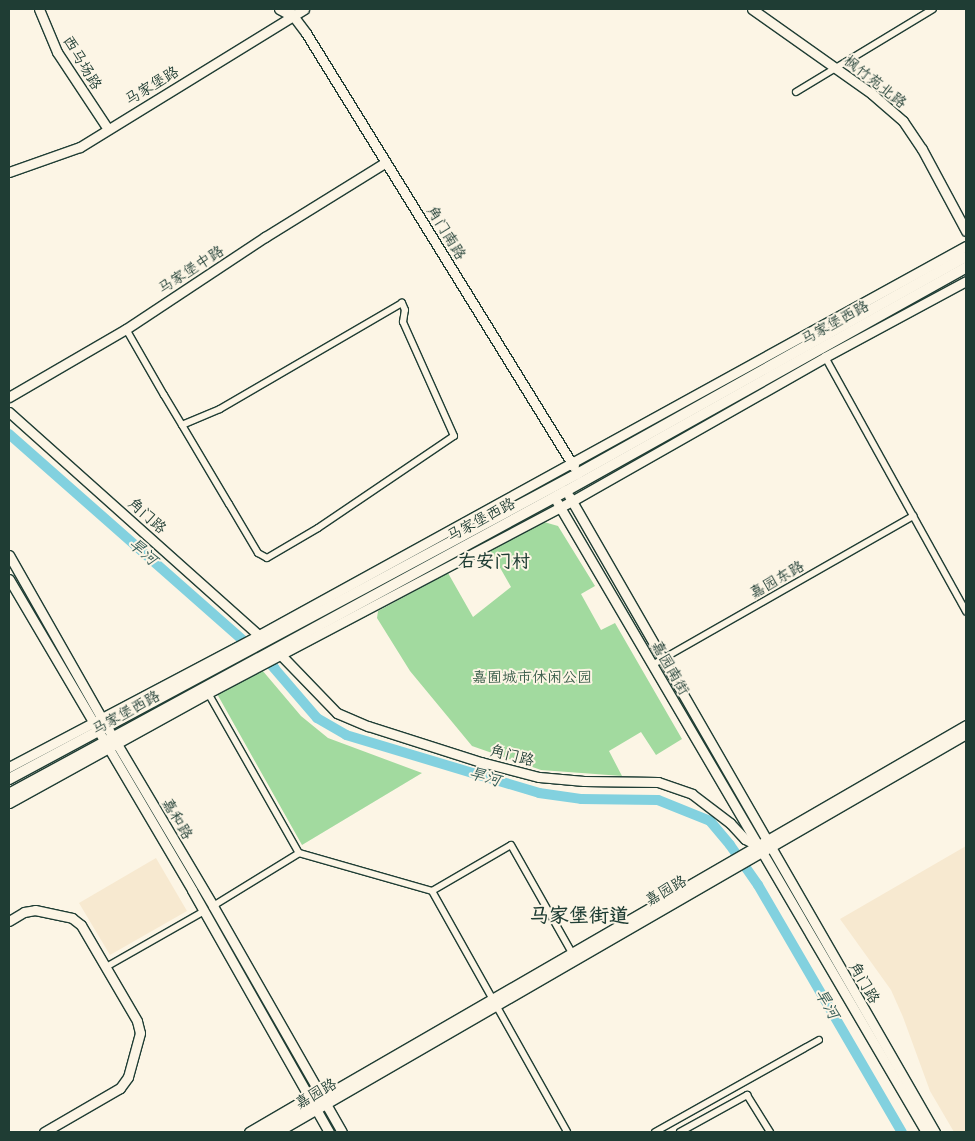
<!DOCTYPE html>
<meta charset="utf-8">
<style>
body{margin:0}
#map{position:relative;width:975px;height:1141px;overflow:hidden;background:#fcf5e5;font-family:"Comic Neue","LXGW WenKai TC",sans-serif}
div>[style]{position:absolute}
.built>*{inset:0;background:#f7e9d0}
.green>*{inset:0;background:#a2da9f}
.river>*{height:10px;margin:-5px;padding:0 5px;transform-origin:5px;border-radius:5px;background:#82d1df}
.roads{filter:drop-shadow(1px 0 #1f3d34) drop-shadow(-1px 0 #1f3d34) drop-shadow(0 1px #1f3d34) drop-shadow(0 -1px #1f3d34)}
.street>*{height:6px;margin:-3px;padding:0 3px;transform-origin:3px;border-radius:3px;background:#fcf5e5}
.secondary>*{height:9px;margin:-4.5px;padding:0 4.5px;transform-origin:4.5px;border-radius:4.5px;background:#fcf5e5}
.primary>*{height:10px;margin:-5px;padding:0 5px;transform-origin:5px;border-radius:5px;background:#fcf5e5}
span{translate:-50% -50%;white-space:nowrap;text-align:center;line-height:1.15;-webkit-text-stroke:4px #fcf5e5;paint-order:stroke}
.street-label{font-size:15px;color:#1f3d34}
.park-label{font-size:15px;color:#395c49}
.water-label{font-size:16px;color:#335b56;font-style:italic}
.quarter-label{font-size:18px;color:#1f3d34;font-weight:700}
.district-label{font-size:20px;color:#1f3d34;font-weight:700}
.frame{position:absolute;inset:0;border:10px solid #1f3d34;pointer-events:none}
</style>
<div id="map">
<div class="built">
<div style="clip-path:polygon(966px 846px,966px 1132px,954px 1132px,930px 1091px,903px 1017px,891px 990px,840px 919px)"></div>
<div style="clip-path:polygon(156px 858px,187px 911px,110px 955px,79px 903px)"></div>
</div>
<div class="green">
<div style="clip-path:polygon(544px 522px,558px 526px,595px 586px,581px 594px,601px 630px,615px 623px,682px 739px,656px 755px,641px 732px,609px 751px,622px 776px,541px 770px,472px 746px,410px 671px,377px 618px,378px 611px,448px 573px,473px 617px,511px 587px,490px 550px)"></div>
<div style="clip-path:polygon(262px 670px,301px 716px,328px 738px,422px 773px,302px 845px,216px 692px)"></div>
</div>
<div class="river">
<div style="left:9px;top:434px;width:354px;rotate:41.4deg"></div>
<div style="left:274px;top:668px;width:66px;rotate:49.3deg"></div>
<div style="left:317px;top:718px;width:34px;rotate:30deg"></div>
<div style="left:346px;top:735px;width:202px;rotate:16.7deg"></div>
<div style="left:539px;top:793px;width:42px;rotate:8.1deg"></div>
<div style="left:581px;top:799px;width:77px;rotate:0.7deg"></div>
<div style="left:658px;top:800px;width:56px;rotate:22deg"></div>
<div style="left:710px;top:821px;width:31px;rotate:50deg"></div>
<div style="left:730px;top:845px;width:49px;rotate:55deg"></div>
<div style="left:758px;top:885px;width:286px;rotate:59.8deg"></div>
</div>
<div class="roads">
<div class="street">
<div style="left:796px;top:92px;width:160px;rotate:-31.2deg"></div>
<div style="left:126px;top:329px;width:76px;rotate:60.1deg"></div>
<div style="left:164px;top:395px;width:35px;rotate:59deg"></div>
<div style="left:182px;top:425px;width:92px;rotate:59.3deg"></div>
<div style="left:229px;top:504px;width:57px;rotate:59.4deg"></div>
<div style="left:258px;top:553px;width:10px;rotate:29deg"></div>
<div style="left:267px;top:558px;width:59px;rotate:-30.5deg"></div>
<div style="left:318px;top:528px;width:164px;rotate:-34.1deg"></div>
<div style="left:454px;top:436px;width:125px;rotate:-114.1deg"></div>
<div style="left:403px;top:322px;width:12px;rotate:-81deg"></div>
<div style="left:405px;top:310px;width:8px;rotate:-113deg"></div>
<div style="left:402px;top:303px;width:211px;rotate:149.8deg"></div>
<div style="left:220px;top:409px;width:41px;rotate:157.2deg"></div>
<div style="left:825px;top:357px;width:291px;rotate:61deg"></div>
<div style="left:652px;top:665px;width:301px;rotate:-29.7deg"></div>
<div style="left:208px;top:693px;width:184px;rotate:60.4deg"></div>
<div style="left:299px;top:853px;width:138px;rotate:15.9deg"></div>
<div style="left:432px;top:891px;width:276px;rotate:60.7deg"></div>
<div style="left:432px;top:891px;width:91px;rotate:-30.2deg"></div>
<div style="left:511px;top:845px;width:124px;rotate:60.5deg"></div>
<div style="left:213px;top:906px;width:101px;rotate:-31.6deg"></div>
<div style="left:106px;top:967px;width:113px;rotate:-29.7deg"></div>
<div style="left:655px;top:1132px;width:188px;rotate:-29.3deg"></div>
<div style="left:680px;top:1132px;width:77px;rotate:-28.9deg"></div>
<div style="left:747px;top:1095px;width:44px;rotate:58.1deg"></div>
</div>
<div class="secondary">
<div style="left:39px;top:9px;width:47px;rotate:67.3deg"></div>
<div style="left:57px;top:52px;width:92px;rotate:56.5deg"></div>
<div style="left:279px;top:9px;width:15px;rotate:28deg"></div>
<div style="left:288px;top:9px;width:30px;rotate:53deg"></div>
<div style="left:306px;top:33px;width:510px;rotate:58.3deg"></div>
<div style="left:752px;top:9px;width:147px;rotate:35.3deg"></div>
<div style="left:872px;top:94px;width:41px;rotate:41.1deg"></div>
<div style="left:903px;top:121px;width:34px;rotate:56deg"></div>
<div style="left:922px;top:149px;width:93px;rotate:61.8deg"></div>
<div style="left:9px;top:172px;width:75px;rotate:-19.4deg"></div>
<div style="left:80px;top:147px;width:263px;rotate:-31.6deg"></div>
<div style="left:9px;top:397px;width:135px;rotate:-30.2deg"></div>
<div style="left:126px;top:329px;width:167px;rotate:-33.5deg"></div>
<div style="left:265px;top:237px;width:142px;rotate:-31.8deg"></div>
<div style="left:9px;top:412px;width:339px;rotate:41.8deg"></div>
<div style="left:569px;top:496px;width:734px;rotate:60.08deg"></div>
<div style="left:557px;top:502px;width:730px;rotate:59.64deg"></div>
<div style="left:9px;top:555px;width:186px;rotate:60.4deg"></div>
<div style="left:101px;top:717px;width:220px;rotate:59.3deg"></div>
<div style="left:213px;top:906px;width:260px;rotate:60.3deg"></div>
<div style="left:9px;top:579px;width:361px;rotate:59.5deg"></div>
<div style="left:192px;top:890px;width:278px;rotate:60.5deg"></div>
<div style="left:278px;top:652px;width:85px;rotate:46deg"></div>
<div style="left:337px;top:713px;width:34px;rotate:23deg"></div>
<div style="left:368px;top:726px;width:119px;rotate:17.7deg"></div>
<div style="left:481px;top:762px;width:60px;rotate:14.5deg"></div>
<div style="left:539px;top:777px;width:45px;rotate:5.1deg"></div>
<div style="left:584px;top:781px;width:74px;rotate:0.8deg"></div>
<div style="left:658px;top:782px;width:36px;rotate:19deg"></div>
<div style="left:692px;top:794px;width:48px;rotate:37.3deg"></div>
<div style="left:730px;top:823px;width:22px;rotate:47deg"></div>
<div style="left:745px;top:839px;width:15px;rotate:28deg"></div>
<div style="left:9px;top:767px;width:283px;rotate:-27.8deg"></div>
<div style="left:259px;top:635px;width:807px;rotate:-28.82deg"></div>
<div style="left:9px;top:803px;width:227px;rotate:-28.9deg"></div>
<div style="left:208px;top:693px;width:412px;rotate:-27.8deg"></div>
<div style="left:572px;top:501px;width:291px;rotate:-29.6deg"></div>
<div style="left:825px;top:357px;width:160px;rotate:-28.3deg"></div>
<div style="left:9px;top:921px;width:17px;rotate:-31deg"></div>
<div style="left:24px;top:912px;width:11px;rotate:-10deg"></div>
<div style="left:35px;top:910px;width:38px;rotate:12deg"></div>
<div style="left:72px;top:918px;width:11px;rotate:38deg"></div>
<div style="left:81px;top:925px;width:111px;rotate:59.7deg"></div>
<div style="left:137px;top:1021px;width:12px;rotate:76deg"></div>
<div style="left:140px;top:1033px;width:46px;rotate:105.3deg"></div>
<div style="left:128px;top:1077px;width:14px;rotate:126deg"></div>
<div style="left:120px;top:1088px;width:88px;rotate:149.9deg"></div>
<div style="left:249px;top:1132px;width:69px;rotate:-30.3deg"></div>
<div style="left:309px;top:1097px;width:4px"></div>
<div style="left:262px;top:1132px;width:813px;rotate:-30.03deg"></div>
<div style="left:277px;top:1132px;width:796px;rotate:-30.01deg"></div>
</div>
<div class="primary">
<div style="left:9px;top:779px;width:645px;rotate:-28.23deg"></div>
<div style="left:577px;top:474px;width:445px;rotate:-29.2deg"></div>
<div style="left:9px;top:794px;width:634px;rotate:-28.55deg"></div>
<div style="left:566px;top:491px;width:458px;rotate:-29.2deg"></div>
</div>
</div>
<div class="street-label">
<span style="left:82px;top:63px;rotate:59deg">西马场路</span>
<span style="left:875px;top:82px;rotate:38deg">枫竹苑北路</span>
<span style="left:152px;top:86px;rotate:-31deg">马家堡路</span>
<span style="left:446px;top:233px;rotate:58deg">角门南路</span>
<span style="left:191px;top:270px;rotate:-33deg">马家堡中路</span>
<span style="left:835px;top:323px;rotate:-29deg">马家堡西路</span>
<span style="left:147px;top:516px;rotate:42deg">角门路</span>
<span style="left:481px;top:520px;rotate:-28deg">马家堡西路</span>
<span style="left:777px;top:580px;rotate:-30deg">嘉园东路</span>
<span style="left:670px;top:668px;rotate:60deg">嘉园南街</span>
<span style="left:126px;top:713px;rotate:-29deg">马家堡西路</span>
<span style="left:512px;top:756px;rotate:14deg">角门路</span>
<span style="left:177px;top:819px;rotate:59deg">嘉和路</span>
<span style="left:666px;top:891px;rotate:-30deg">嘉园路</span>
<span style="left:864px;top:983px;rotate:60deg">角门路</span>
<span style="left:316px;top:1094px;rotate:-30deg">嘉园路</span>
</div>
<div class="park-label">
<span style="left:532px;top:678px">嘉囿城市休闲公园</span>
</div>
<div class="water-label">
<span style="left:143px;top:552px;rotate:41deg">旱河</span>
<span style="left:485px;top:777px;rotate:17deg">旱河</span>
<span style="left:827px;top:1004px;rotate:60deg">旱河</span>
</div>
<div class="quarter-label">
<span style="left:494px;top:562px">右安门村</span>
</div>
<div class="district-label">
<span style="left:579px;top:915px">马家堡街道</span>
</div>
<div class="frame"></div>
</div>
